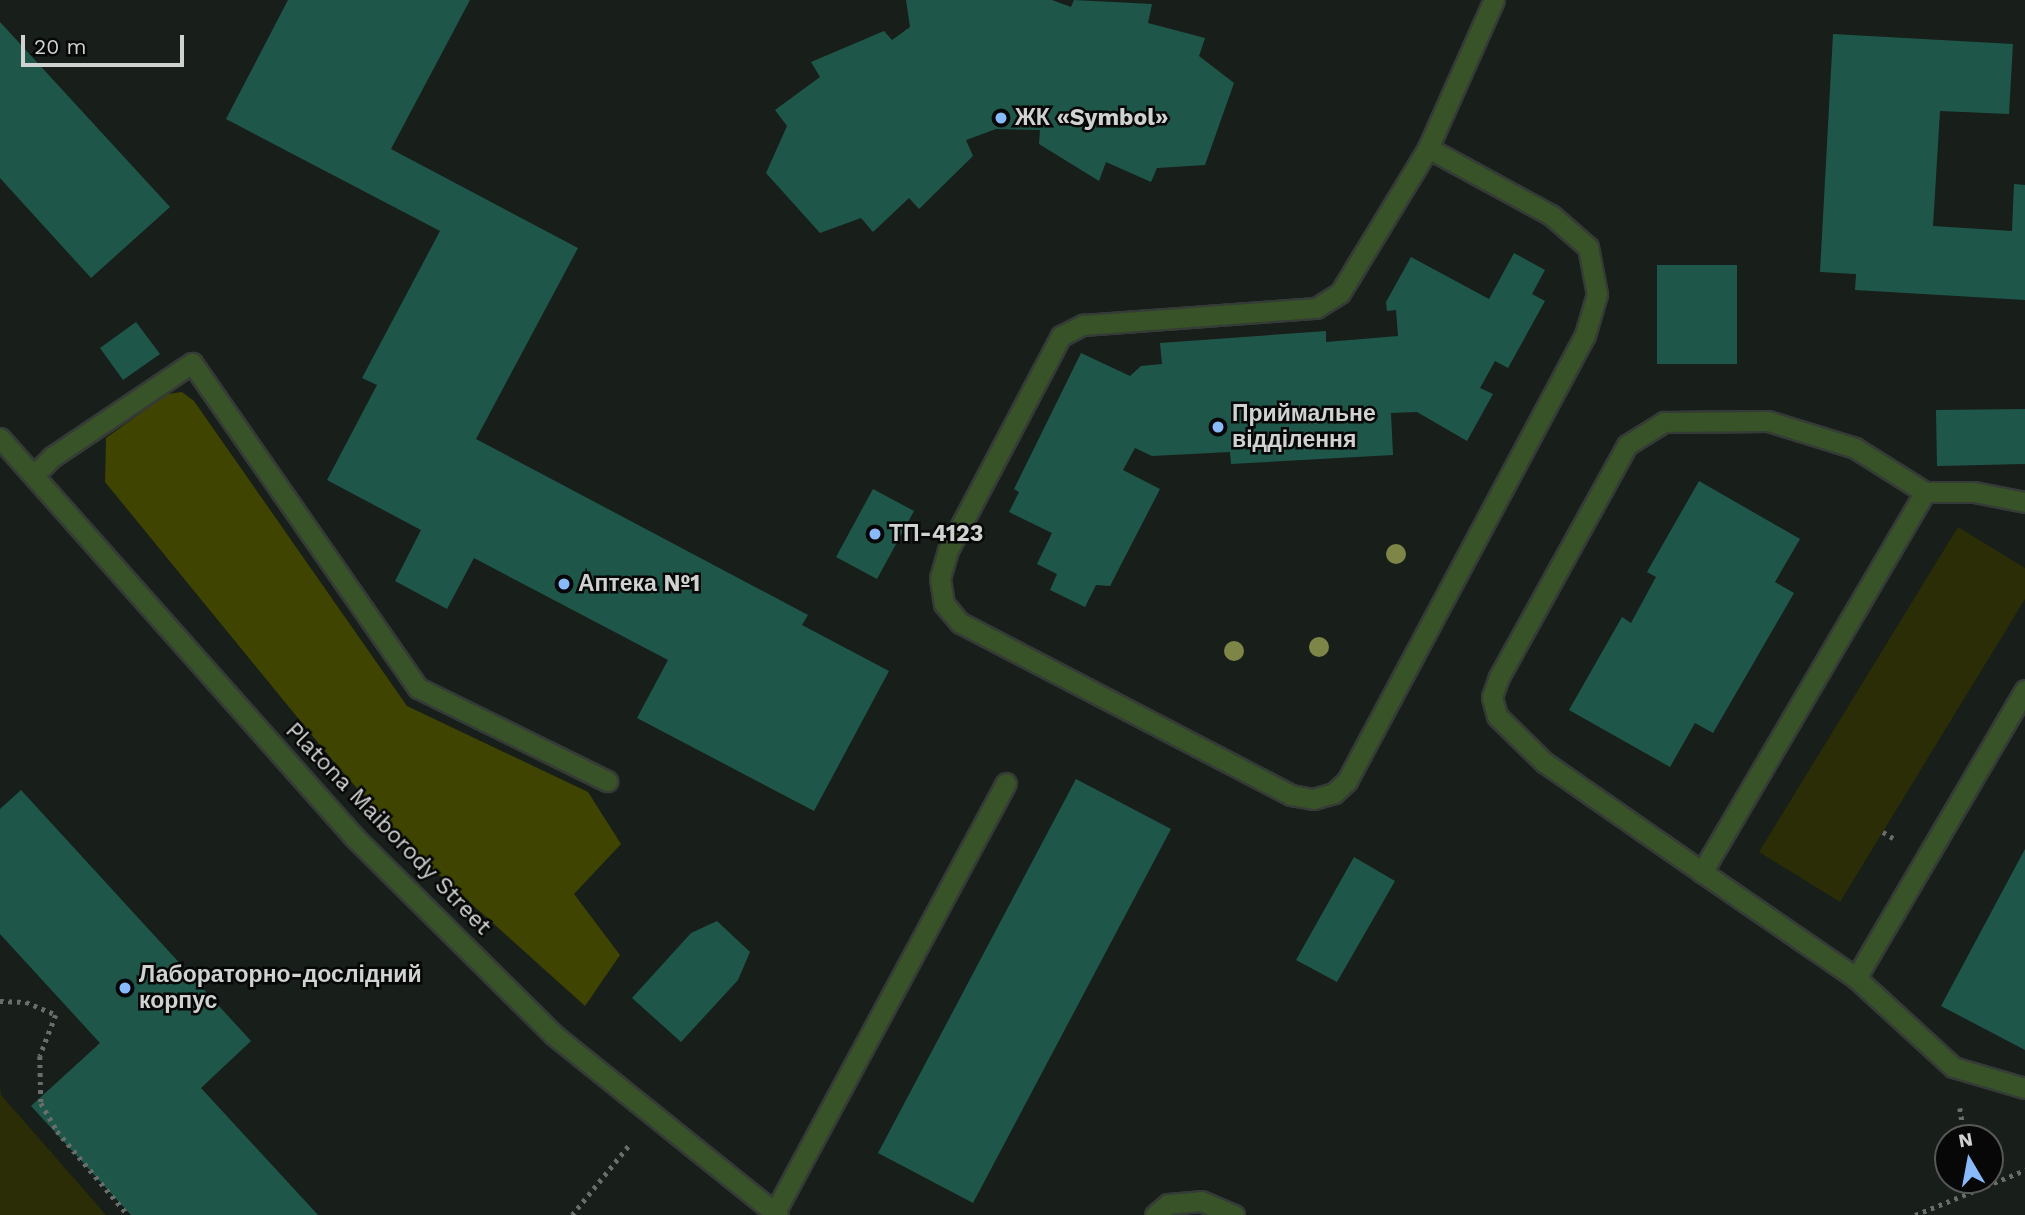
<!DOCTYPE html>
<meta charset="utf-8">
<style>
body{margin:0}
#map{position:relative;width:2025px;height:1215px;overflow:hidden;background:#181e1a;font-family:"Work Sans",sans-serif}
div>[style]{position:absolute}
.green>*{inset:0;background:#2a2d05}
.forest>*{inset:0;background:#3f4400}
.building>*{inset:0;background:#1e574a}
.path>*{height:4.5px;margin-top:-2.25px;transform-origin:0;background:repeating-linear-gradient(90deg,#6a6e6b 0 3.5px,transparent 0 8.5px)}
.roads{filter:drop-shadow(2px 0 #353b37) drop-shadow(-2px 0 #353b37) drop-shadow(0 2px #353b37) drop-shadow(0 -2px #353b37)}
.service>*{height:19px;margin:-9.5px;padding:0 9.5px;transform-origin:9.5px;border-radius:9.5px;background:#385327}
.minor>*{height:19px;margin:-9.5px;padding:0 9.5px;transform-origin:9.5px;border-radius:9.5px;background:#385327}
.trees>*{width:20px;height:20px;margin:-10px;border-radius:50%;background:#7d8647}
.dots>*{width:19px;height:19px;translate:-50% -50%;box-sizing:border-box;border:4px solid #060706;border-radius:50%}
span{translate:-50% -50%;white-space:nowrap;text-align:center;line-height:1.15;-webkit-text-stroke:5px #060706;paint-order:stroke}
.poi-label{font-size:23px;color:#cfd2d0;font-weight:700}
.left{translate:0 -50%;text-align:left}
.street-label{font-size:23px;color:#cfd2d0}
.north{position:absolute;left:1934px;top:1124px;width:70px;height:70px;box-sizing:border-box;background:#060706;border:2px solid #565857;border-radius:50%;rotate:350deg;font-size:19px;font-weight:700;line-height:28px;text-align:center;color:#cfd2d0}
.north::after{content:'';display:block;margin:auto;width:24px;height:32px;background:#89bafc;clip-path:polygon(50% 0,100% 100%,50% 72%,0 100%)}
.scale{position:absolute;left:21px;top:35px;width:163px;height:32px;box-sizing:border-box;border:4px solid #cfd2d0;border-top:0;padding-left:9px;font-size:21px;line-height:24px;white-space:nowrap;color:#cfd2d0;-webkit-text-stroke:5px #060706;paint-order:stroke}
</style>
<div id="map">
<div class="green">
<div style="clip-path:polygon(1958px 527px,2025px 568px,2025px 599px,1840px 902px,1759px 852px)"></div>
<div style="clip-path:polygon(0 1082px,1px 1095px,106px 1215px,0 1215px)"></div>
</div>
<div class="forest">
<div style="clip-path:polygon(182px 392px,194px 401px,407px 706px,588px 792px,621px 844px,574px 894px,620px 955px,585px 1006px,417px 855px,338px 767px,105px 482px,106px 438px,167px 394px)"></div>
</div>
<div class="building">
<div style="clip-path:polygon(288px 0,470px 0,391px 149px,578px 248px,476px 439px,808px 615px,802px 625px,889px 671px,814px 811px,637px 718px,668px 660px,474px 558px,447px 609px,395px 581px,421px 530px,327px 480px,377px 385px,362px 378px,440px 231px,226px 119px)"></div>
<div style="clip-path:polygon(906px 0,1052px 0,1071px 7px,1074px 0,1152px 4px,1148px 23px,1205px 38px,1199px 56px,1234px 83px,1205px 165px,1157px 168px,1151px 182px,1106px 162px,1099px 181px,1039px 144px,1040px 130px,996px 129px,966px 140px,973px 156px,919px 209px,909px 198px,873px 232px,861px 218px,820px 233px,766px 173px,787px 126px,775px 110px,820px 77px,811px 62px,884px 31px,892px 40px,910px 27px)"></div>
<div style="clip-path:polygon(0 22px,170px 207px,91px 278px,0 178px)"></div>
<div style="clip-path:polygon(1833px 34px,2013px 44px,2009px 114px,1940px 111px,1933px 226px,2012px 231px,2014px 184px,2025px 185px,2025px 300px,1855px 290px,1856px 274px,1820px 272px)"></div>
<div style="clip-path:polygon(1514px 253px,1545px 270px,1532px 294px,1545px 301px,1508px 368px,1495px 361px,1480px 388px,1493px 394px,1467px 441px,1417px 412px,1391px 413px,1393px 455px,1231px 464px,1230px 452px,1152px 456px,1135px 448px,1123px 470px,1160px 489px,1110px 586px,1096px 585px,1085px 607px,1050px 590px,1057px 574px,1037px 564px,1052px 533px,1009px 512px,1019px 492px,1014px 489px,1081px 353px,1130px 376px,1141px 366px,1162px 364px,1160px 343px,1326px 331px,1326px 342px,1398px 336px,1396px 310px,1387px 311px,1386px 302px,1411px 257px,1489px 299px)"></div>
<div style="clip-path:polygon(1657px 265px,1737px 265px,1737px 364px,1657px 364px)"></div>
<div style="clip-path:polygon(136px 322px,160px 354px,123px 380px,100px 348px)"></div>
<div style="clip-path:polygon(2025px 409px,2025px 464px,1937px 466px,1936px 410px)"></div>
<div style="clip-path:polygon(1699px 481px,1800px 539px,1775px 582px,1794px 593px,1713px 733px,1695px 723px,1670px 767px,1569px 710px,1622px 617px,1631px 623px,1656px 577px,1647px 572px)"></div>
<div style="clip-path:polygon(873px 489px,914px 511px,877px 579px,836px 557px)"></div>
<div style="clip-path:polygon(1076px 779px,1171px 829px,973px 1203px,878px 1153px)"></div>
<div style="clip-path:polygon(21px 790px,251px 1041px,201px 1088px,318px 1215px,131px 1215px,31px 1106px,100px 1043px,0 934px,0 809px)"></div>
<div style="clip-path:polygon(2025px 849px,2025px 1050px,1941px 1006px)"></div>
<div style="clip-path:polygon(1354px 857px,1395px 881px,1337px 982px,1296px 960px)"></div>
<div style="clip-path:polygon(717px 921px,750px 952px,738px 980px,681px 1042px,632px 998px,691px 933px)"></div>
</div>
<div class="path">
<div style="left:1883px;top:832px;width:12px;rotate:31deg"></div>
<div style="left:0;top:1001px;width:26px;rotate:2deg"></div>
<div style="left:26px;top:1002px;width:33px;rotate:23deg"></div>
<div style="left:56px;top:1015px;width:44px;rotate:111.3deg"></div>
<div style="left:40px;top:1056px;width:47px;rotate:88.8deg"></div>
<div style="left:41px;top:1103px;width:32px;rotate:60deg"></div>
<div style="left:57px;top:1131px;width:110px;rotate:49.8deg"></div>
<div style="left:1960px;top:1108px;width:30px;rotate:81deg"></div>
<div style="left:1971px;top:1180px;width:9px;rotate:77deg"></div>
<div style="left:572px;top:1215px;width:90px;rotate:-50.8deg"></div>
<div style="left:1915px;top:1215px;width:119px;rotate:-22.2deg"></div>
</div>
<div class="roads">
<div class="service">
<div style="left:1428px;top:148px;width:140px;rotate:28.6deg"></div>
<div style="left:1551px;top:215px;width:49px;rotate:40.9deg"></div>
<div style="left:1588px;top:247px;width:48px;rotate:79.2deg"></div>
<div style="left:1597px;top:294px;width:43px;rotate:106.3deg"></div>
<div style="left:1585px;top:335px;width:506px;rotate:118.09deg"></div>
<div style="left:1347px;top:781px;width:18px;rotate:137deg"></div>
<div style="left:1334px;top:793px;width:22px;rotate:164deg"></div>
<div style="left:1313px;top:799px;width:22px;rotate:-170deg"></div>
<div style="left:1291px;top:795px;width:373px;rotate:-152.5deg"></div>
<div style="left:960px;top:623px;width:25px;rotate:-130deg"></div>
<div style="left:944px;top:604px;width:26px;rotate:-99deg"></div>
<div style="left:940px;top:578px;width:29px;rotate:-74deg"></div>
<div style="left:948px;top:550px;width:242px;rotate:-62.2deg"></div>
<div style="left:1061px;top:336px;width:25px;rotate:-27deg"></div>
<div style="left:1083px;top:325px;width:234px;rotate:-4.2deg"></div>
<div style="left:1316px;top:308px;width:28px;rotate:-32deg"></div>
<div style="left:1340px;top:293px;width:170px;rotate:-58.7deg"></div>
<div style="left:1428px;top:148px;width:162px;rotate:-66deg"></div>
<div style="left:35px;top:474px;width:24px;rotate:-45deg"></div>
<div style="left:52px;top:457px;width:169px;rotate:-33.9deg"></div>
<div style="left:192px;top:363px;width:396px;rotate:55.2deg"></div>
<div style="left:418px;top:688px;width:211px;rotate:26.2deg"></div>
<div style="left:1925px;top:492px;width:441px;rotate:120.4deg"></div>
<div style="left:1702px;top:872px;width:191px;rotate:-145.2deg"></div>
<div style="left:1545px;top:763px;width:67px;rotate:-135.6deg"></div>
<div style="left:1497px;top:716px;width:20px;rotate:-105deg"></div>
<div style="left:1492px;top:697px;width:21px;rotate:-71deg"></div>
<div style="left:1499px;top:677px;width:265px;rotate:-61.1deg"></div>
<div style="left:1627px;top:445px;width:44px;rotate:-31.9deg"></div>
<div style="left:1664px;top:422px;width:104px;rotate:-0.6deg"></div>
<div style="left:1768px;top:421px;width:91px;rotate:17.2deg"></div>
<div style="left:1855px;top:448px;width:83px;rotate:32.2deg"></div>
<div style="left:1925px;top:492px;width:49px"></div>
<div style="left:1974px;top:492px;width:52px;rotate:11.1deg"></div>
<div style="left:1702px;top:872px;width:187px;rotate:34.5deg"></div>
<div style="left:1856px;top:978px;width:132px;rotate:42.5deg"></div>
<div style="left:1953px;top:1067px;width:75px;rotate:16.3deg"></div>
<div style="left:1856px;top:978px;width:334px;rotate:-59.6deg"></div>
<div style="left:775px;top:1212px;width:487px;rotate:-61.7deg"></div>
<div style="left:1155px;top:1215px;width:17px;rotate:-40deg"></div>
<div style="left:1168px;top:1204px;width:33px;rotate:-5deg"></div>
<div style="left:1201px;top:1201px;width:36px;rotate:23deg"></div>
</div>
<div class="minor">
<div style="left:0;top:438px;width:535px;rotate:48.41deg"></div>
<div style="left:355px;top:838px;width:280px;rotate:44.7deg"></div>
<div style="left:554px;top:1035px;width:287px;rotate:38.8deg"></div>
</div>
</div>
<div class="trees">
<div style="left:1396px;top:554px"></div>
<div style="left:1319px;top:647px"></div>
<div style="left:1234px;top:651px"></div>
</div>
<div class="dots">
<div style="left:1001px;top:118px;background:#89bafc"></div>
<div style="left:1218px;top:427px;background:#89bafc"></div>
<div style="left:875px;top:534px;background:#89bafc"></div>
<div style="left:564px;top:584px;background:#89bafc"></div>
<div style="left:125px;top:988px;background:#89bafc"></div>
</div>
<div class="poi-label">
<span class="left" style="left:1015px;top:118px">ЖК «Symbol»</span>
<span class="left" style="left:1232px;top:427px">Приймальне<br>відділення</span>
<span class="left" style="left:889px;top:534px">ТП-4123</span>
<span class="left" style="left:578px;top:584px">Аптека №1</span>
<span class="left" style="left:139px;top:988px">Лабораторно-дослідний<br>корпус</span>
</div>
<div class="street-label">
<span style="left:388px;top:829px;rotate:46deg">Platona Maiborody Street</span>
</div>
<div class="north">N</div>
<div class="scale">20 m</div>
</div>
